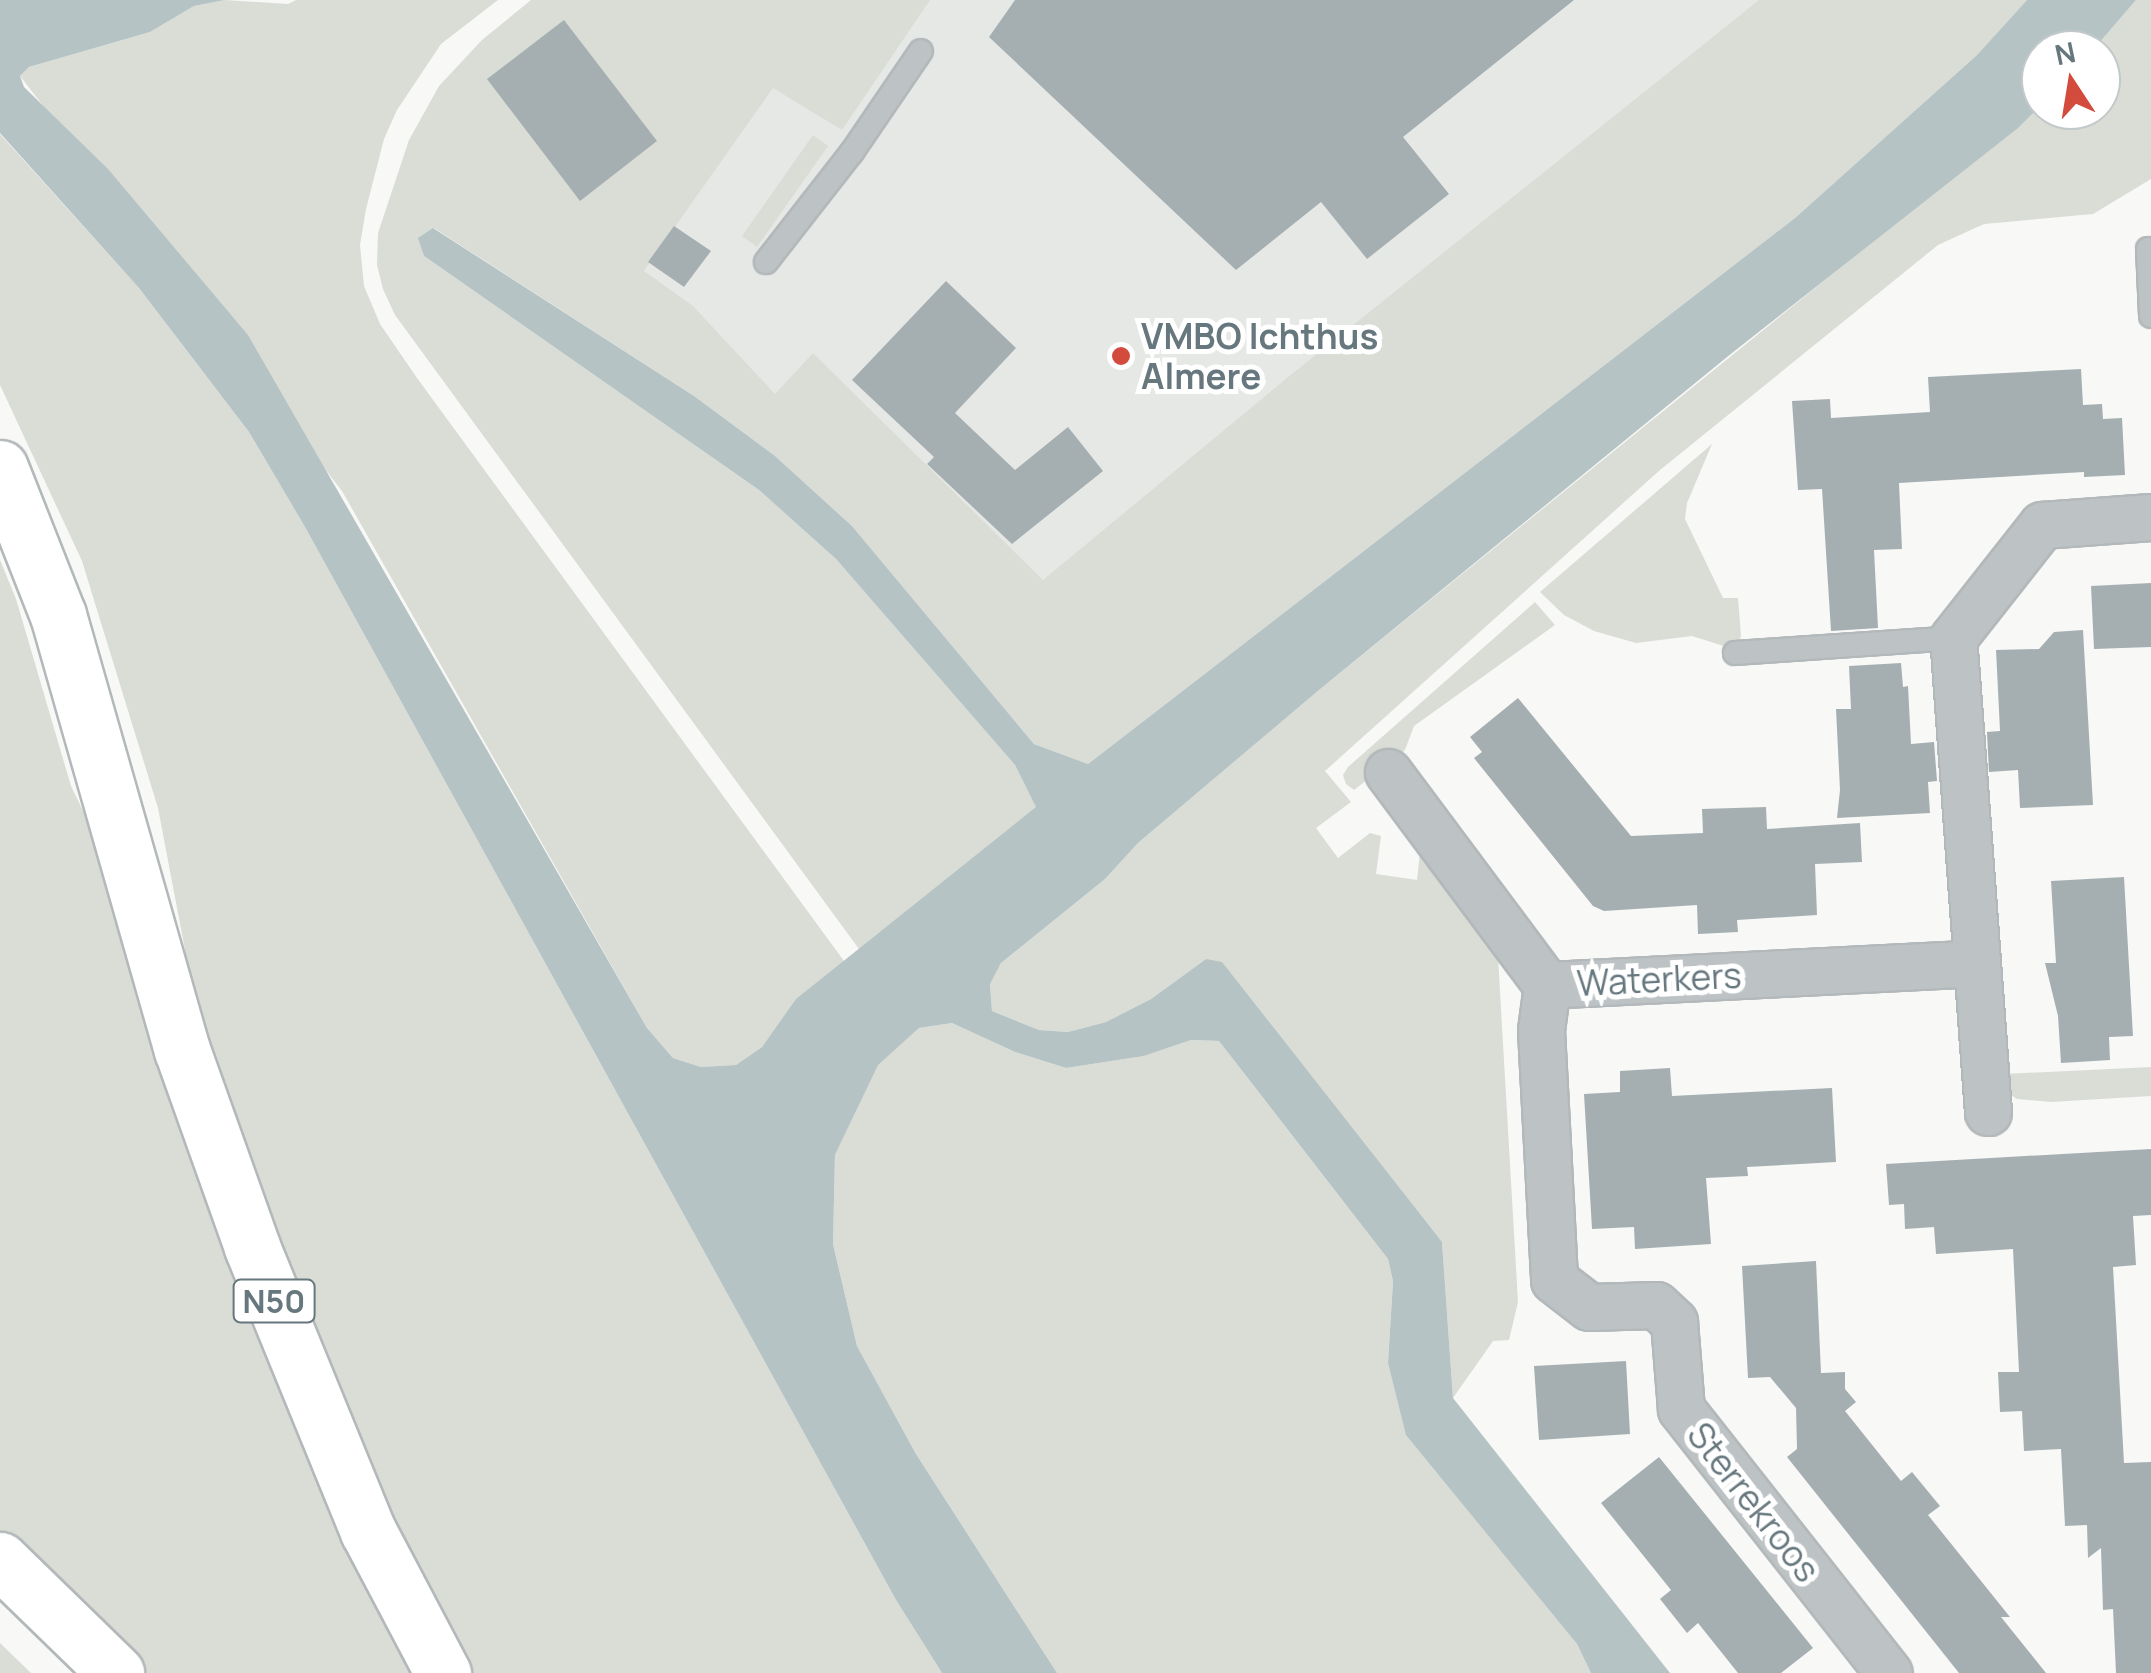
<!DOCTYPE html>
<style>
body{margin:0}
#map{position:relative;width:2151px;height:1673px;overflow:hidden;background:#f8f8f6;font-family:Manrope,sans-serif}
div>[style]{position:absolute}
.built>*{inset:0;background:#e6e8e6}
.green>*{inset:0;background:#d9ddd6}
.water>*{inset:0;background:#b5c3c5}
.building>*{inset:0;background:#a5afb2}
.roads{filter:drop-shadow(2px 0 #b3b8ba) drop-shadow(-2px 0 #b3b8ba) drop-shadow(0 2px #b3b8ba) drop-shadow(0 -2px #b3b8ba)}
.service>*{height:22px;margin:-11px;padding:0 11px;transform-origin:11px;border-radius:11px;background:#bdc3c5}
.minor>*{height:45px;margin:-22.5px;padding:0 22.5px;transform-origin:22.5px;border-radius:22.5px;background:#bdc3c5}
.trunk>*{height:55px;margin:-27.5px;padding:0 27.5px;transform-origin:27.5px;border-radius:27.5px;background:#fff}
.dots>*{width:28px;height:28px;translate:-50% -50%;box-sizing:border-box;border:5px solid #fff;border-radius:50%}
span{translate:-50% -50%;white-space:nowrap;text-align:center;line-height:1.15;-webkit-text-stroke:10px #fff;paint-order:stroke}
.shield-label span{padding:2px 8px;background:#fff;border:2px solid;border-radius:8px;-webkit-text-stroke-width:0}
.shield-label{font-size:32px;color:#66777e;font-weight:700}
.poi-label{font-size:35px;color:#66777e;font-weight:700}
.left{translate:0 -50%;text-align:left}
.street-label{font-size:35px;color:#66777e}
.north{position:absolute;left:2021px;top:30px;width:100px;height:100px;box-sizing:border-box;background:#fff;border:2px solid #c2c9cb;border-radius:50%;rotate:348deg;font-size:28px;font-weight:700;line-height:40px;text-align:center;color:#66777e}
.north::after{content:'';display:block;margin:auto;width:35px;height:45px;background:#d34b3c;clip-path:polygon(50% 0,100% 100%,50% 72%,0 100%)}
</style>
<div id="map">
<div class="built">
<div style="clip-path:polygon(911px 0,1957px 0,1057px 719px,644px 271px,773px 87px)"></div>
</div>
<div class="green">
<div style="clip-path:polygon(225px 0,288px 4px,296px 0,498px 0,441px 44px,397px 110px,384px 139px,366px 209px,360px 245px,364px 286px,380px 324px,417px 378px,844px 961px,796px 1000px,762px 1047px,736px 1065px,701px 1067px,673px 1058px,647px 1028px,342px 491px,20px 76px,29px 67px,150px 32px,194px 6px)"></div>
<div style="clip-path:polygon(531px 0,930px 0,842px 130px,773px 88px,644px 271px,693px 306px,775px 394px,813px 353px,1043px 580px,1287px 378px,1759px 0,2027px 0,1977px 55px,1795px 218px,1088px 764px,1034px 744px,852px 526px,775px 456px,694px 396px,434px 228px,419px 238px,424px 256px,759px 490px,836px 559px,1015px 765px,1037px 808px,859px 949px,395px 315px,383px 289px,377px 265px,378px 233px,409px 140px,439px 86px,482px 40px)"></div>
<div style="clip-path:polygon(2136px 0,2151px 0,2151px 179px,2093px 214px,1984px 224px,1938px 245px,1660px 470px,1325px 771px,1351px 802px,1316px 828px,1338px 858px,1370px 833px,1381px 836px,1376px 874px,1417px 880px,1421px 843px,1508px 948px,1498px 957px,1518px 1302px,1509px 1340px,1493px 1341px,1453px 1398px,1442px 1242px,1206px 959px,1151px 999px,1106px 1022px,1068px 1032px,1039px 1030px,992px 1011px,990px 983px,1001px 963px,1105px 879px,1138px 843px,1319px 690px,2041px 105px,2041px 110px,2101px 110px,2101px 50px,2093px 50px)"></div>
<div style="clip-path:polygon(0 134px,139px 288px,249px 432px,305px 527px,896px 1600px,942px 1673px,463px 1673px,324px 1384px,201px 1034px,158px 808px,82px 561px,0 385px)"></div>
<div style="clip-path:polygon(813px 135px,828px 146px,757px 247px,742px 236px)"></div>
<div style="clip-path:polygon(1712px 444px,1687px 503px,1685px 519px,1723px 598px,1738px 598px,1741px 636px,1737px 645px,1730px 648px,1692px 636px,1636px 643px,1594px 631px,1564px 615px,1540px 592px)"></div>
<div style="clip-path:polygon(0 560px,16px 599px,71px 786px,145px 939px,427px 1673px,127px 1673px,0 1547px)"></div>
<div style="clip-path:polygon(1535px 602px,1555px 625px,1414px 726px,1405px 750px,1354px 790px,1346px 784px,1343px 775px,1348px 767px)"></div>
<div style="clip-path:polygon(952px 1023px,1015px 1052px,1066px 1068px,1144px 1056px,1191px 1040px,1219px 1041px,1388px 1259px,1393px 1281px,1388px 1363px,1407px 1435px,1577px 1644px,1591px 1673px,1057px 1673px,916px 1454px,857px 1346px,833px 1244px,835px 1155px,878px 1064px,919px 1028px)"></div>
<div style="clip-path:polygon(2151px 1067px,2151px 1096px,2051px 1102px,2017px 1099px,2005px 1091px,2004px 1074px)"></div>
<div style="clip-path:polygon(0 1643px,31px 1673px,0 1673px)"></div>
</div>
<div class="water">
<div style="clip-path:polygon(0 0,225px 0,194px 6px,150px 32px,29px 67px,20px 76px,24px 87px,108px 169px,248px 335px,647px 1028px,673px 1058px,701px 1067px,736px 1065px,762px 1047px,796px 999px,1036px 807px,1015px 765px,836px 559px,759px 490px,424px 256px,418px 238px,433px 228px,694px 396px,775px 456px,852px 526px,1034px 744px,1088px 764px,1795px 218px,1977px 55px,2027px 0,2136px 0,2093px 50px,2041px 50px,2041px 105px,2018px 128px,1732px 353px,1319px 690px,1138px 843px,1105px 879px,1001px 963px,990px 984px,992px 1011px,1039px 1030px,1068px 1032px,1106px 1022px,1151px 999px,1206px 959px,1222px 962px,1442px 1242px,1453px 1398px,1670px 1673px,1591px 1673px,1577px 1644px,1406px 1435px,1388px 1363px,1393px 1281px,1388px 1259px,1219px 1041px,1191px 1040px,1144px 1056px,1066px 1068px,1015px 1052px,952px 1023px,919px 1028px,878px 1065px,835px 1155px,833px 1244px,857px 1346px,916px 1454px,1057px 1673px,942px 1673px,896px 1600px,305px 527px,249px 432px,139px 288px,0 133px)"></div>
</div>
<div class="building">
<div style="clip-path:polygon(1015px 0,1574px 0,1403px 137px,1449px 194px,1367px 259px,1321px 202px,1236px 270px,989px 37px)"></div>
<div style="clip-path:polygon(564px 20px,657px 141px,580px 201px,487px 79px)"></div>
<div style="clip-path:polygon(674px 226px,711px 251px,684px 287px,648px 262px)"></div>
<div style="clip-path:polygon(946px 281px,1016px 348px,955px 413px,1015px 470px,1068px 427px,1103px 471px,1012px 544px,927px 464px,934px 457px,852px 380px)"></div>
<div style="clip-path:polygon(2081px 369px,2083px 405px,2102px 404px,2103px 419px,2122px 418px,2125px 475px,2084px 477px,2084px 472px,1899px 483px,1902px 549px,1874px 550px,1878px 628px,1831px 631px,1822px 489px,1798px 490px,1792px 401px,1830px 399px,1831px 418px,1930px 412px,1928px 377px)"></div>
<div style="clip-path:polygon(2151px 583px,2151px 647px,2094px 649px,2091px 586px)"></div>
<div style="clip-path:polygon(2083px 630px,2093px 805px,2020px 808px,2018px 770px,1989px 772px,1987px 732px,2000px 731px,1996px 650px,2039px 649px,2054px 632px)"></div>
<div style="clip-path:polygon(1901px 663px,1903px 687px,1908px 686px,1911px 744px,1934px 742px,1937px 781px,1928px 782px,1930px 813px,1837px 818px,1840px 790px,1836px 709px,1851px 709px,1849px 666px)"></div>
<div style="clip-path:polygon(1518px 698px,1631px 836px,1703px 833px,1702px 809px,1766px 807px,1767px 829px,1860px 823px,1862px 862px,1815px 864px,1817px 915px,1737px 920px,1738px 932px,1698px 934px,1697px 905px,1604px 911px,1593px 906px,1474px 758px,1482px 752px,1470px 737px)"></div>
<div style="clip-path:polygon(2124px 877px,2133px 1036px,2109px 1037px,2110px 1060px,2061px 1063px,2058px 1016px,2045px 963px,2056px 963px,2051px 881px)"></div>
<div style="clip-path:polygon(1670px 1068px,1672px 1096px,1832px 1088px,1836px 1162px,1747px 1167px,1748px 1176px,1706px 1178px,1711px 1244px,1635px 1249px,1634px 1227px,1592px 1229px,1584px 1094px,1620px 1092px,1620px 1071px)"></div>
<div style="clip-path:polygon(2151px 1149px,2151px 1215px,2133px 1216px,2136px 1265px,2113px 1267px,2124px 1463px,2151px 1462px,2151px 1673px,2116px 1673px,2113px 1609px,2103px 1610px,2101px 1548px,2088px 1558px,2087px 1525px,2065px 1526px,2061px 1449px,2024px 1451px,2022px 1411px,2000px 1412px,1998px 1372px,2019px 1372px,2013px 1249px,1936px 1254px,1934px 1227px,1905px 1229px,1904px 1204px,1889px 1205px,1886px 1164px)"></div>
<div style="clip-path:polygon(1816px 1261px,1821px 1373px,1845px 1372px,1845px 1389px,1856px 1402px,1845px 1411px,1901px 1481px,1912px 1472px,1940px 1506px,1928px 1515px,2010px 1617px,2001px 1617px,2046px 1673px,1959px 1673px,1787px 1457px,1797px 1449px,1796px 1408px,1770px 1377px,1748px 1378px,1742px 1266px)"></div>
<div style="clip-path:polygon(1626px 1361px,1630px 1434px,1539px 1440px,1534px 1366px)"></div>
<div style="clip-path:polygon(1659px 1457px,1813px 1648px,1781px 1673px,1738px 1673px,1698px 1623px,1687px 1633px,1660px 1599px,1671px 1590px,1601px 1503px)"></div>
</div>
<div class="roads">
<div class="service">
<div style="left:2148px;top:249px;width:67px;rotate:87.4deg"></div>
<div style="left:766px;top:262px;width:140px;rotate:-52deg"></div>
<div style="left:852px;top:152px;width:122px;rotate:-55.7deg"></div>
<div style="left:1735px;top:653px;width:219px;rotate:-3.9deg"></div>
</div>
<div class="minor">
<div style="left:1388px;top:772px;width:266px;rotate:53.3deg"></div>
<div style="left:1547px;top:985px;width:430px;rotate:-2.9deg"></div>
<div style="left:1547px;top:985px;width:45px;rotate:97.6deg"></div>
<div style="left:1541px;top:1030px;width:250px;rotate:87deg"></div>
<div style="left:1554px;top:1280px;width:44px;rotate:37.6deg"></div>
<div style="left:1589px;top:1307px;width:67px;rotate:-1.7deg"></div>
<div style="left:1656px;top:1305px;width:25px;rotate:43deg"></div>
<div style="left:1674px;top:1322px;width:87px;rotate:85.4deg"></div>
<div style="left:1681px;top:1409px;width:336px;rotate:51.8deg"></div>
<div style="left:1988px;top:1112px;width:475px;rotate:-94.2deg"></div>
<div style="left:1953px;top:638px;width:144px;rotate:-51.8deg"></div>
<div style="left:2042px;top:525px;width:109px;rotate:-4.2deg"></div>
</div>
<div class="trunk">
<div style="left:0;top:468px;width:158px;rotate:68.5deg"></div>
<div style="left:58px;top:615px;width:452px;rotate:74.1deg"></div>
<div style="left:182px;top:1050px;width:209px;rotate:70.4deg"></div>
<div style="left:252px;top:1247px;width:307px;rotate:67.8deg"></div>
<div style="left:368px;top:1531px;width:161px;rotate:62.2deg"></div>
<div style="left:0;top:1560px;width:162px;rotate:44.2deg"></div>
</div>
</div>
<div class="dots">
<div style="left:1121px;top:356px;background:#d34b3c"></div>
</div>
<div class="shield-label">
<span style="left:274px;top:1301px">N50</span>
</div>
<div class="poi-label">
<span class="left" style="left:1141px;top:356px">VMBO Ichthus<br>Almere</span>
</div>
<div class="street-label">
<span style="left:1659px;top:979px;rotate:-3deg">Waterkers</span>
<span style="left:1754px;top:1502px;rotate:52deg">Sterrekroos</span>
</div>
<div class="north">N</div>
</div>
